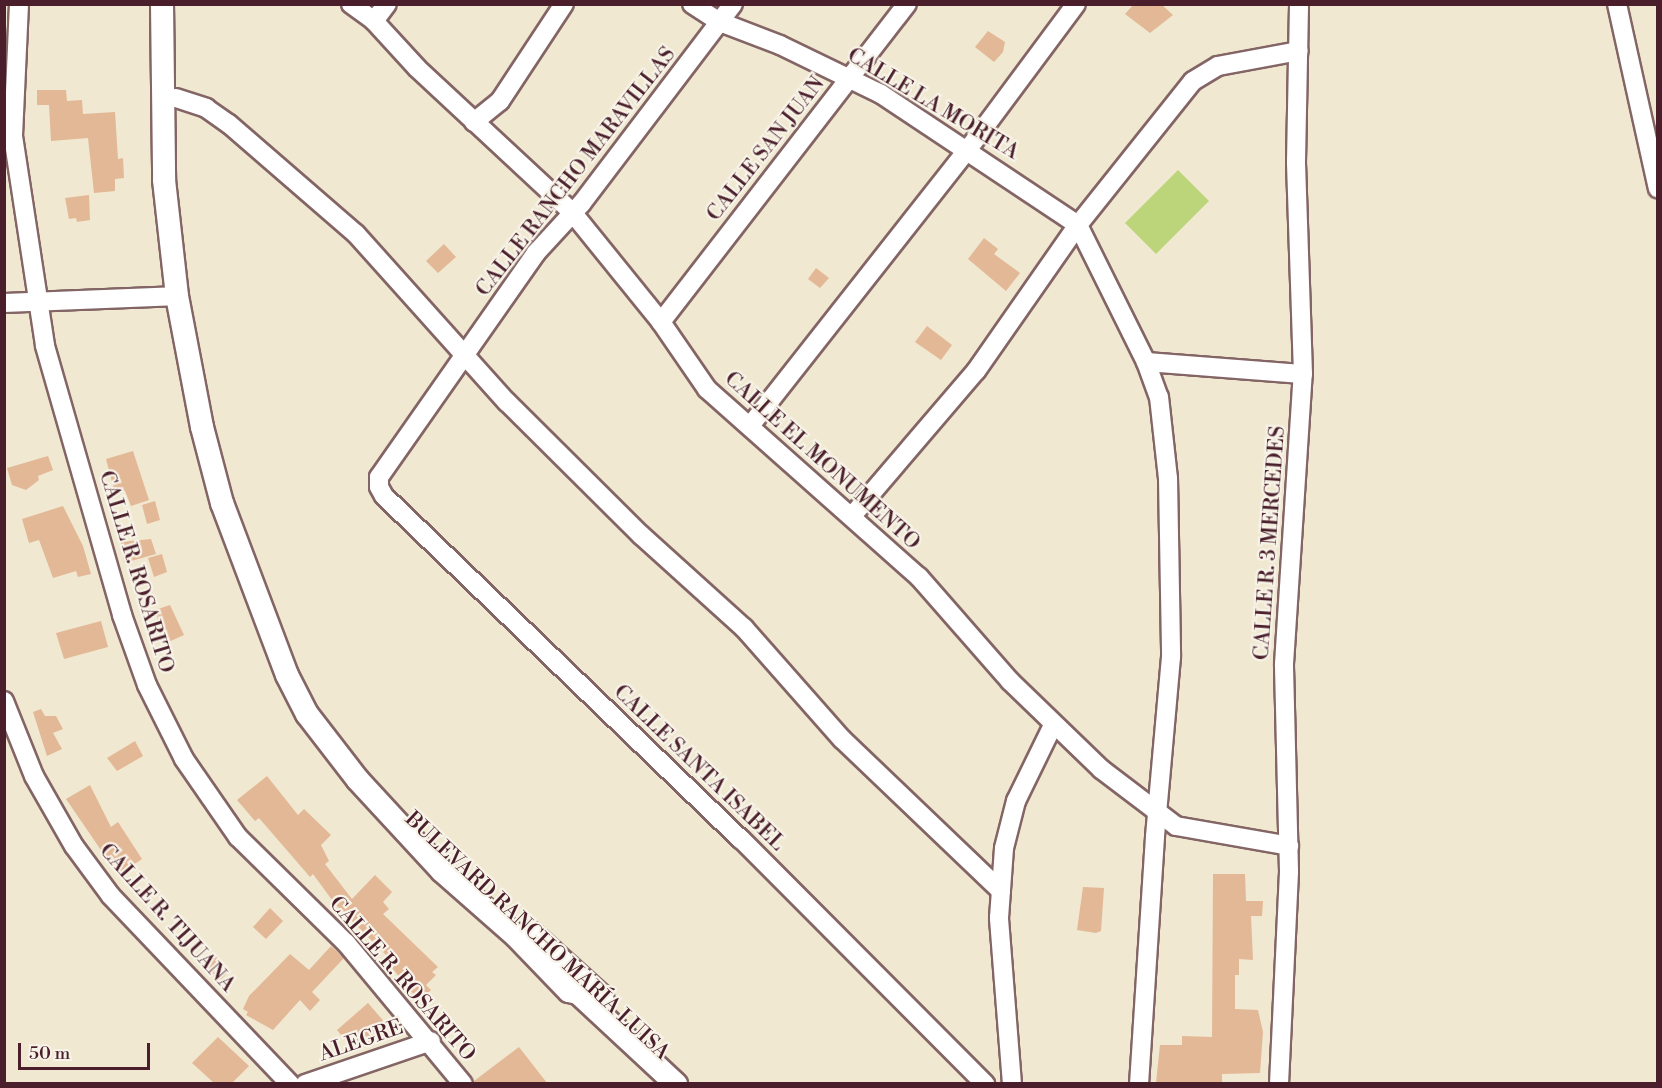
<!DOCTYPE html>
<meta charset="utf-8">
<style>
body{margin:0}
#map{position:relative;width:1662px;height:1088px;overflow:hidden;background:#f0e8d0;font-family:"Libre Bodoni",serif}
div>[style]{position:absolute}
.green>*{inset:0;background:#bcd57a}
.building>*{inset:0;background:#e3b896}
.roads{filter:drop-shadow(2px 0 #846565) drop-shadow(-2px 0 #846565) drop-shadow(0 2px #846565) drop-shadow(0 -2px #846565)}
.minor>*{height:18px;margin:-9px;padding:0 9px;transform-origin:9px;border-radius:9px;background:#fff}
.tertiary>*{height:22px;margin:-11px;padding:0 11px;transform-origin:11px;border-radius:11px;background:#fff}
span{translate:-50% -50%;white-space:nowrap;text-align:center;line-height:1.15;-webkit-text-stroke:4.5px #f7f3e8;paint-order:stroke}
.street-label{font-size:21px;color:#4a1f2b}
.frame{position:absolute;inset:0;border:6px solid #4a1f2b;pointer-events:none}
.scale{position:absolute;left:18px;top:1043px;width:132px;height:27px;box-sizing:border-box;border:3px solid #4a1f2b;border-top:0;padding-left:8px;font-size:18px;line-height:21px;white-space:nowrap;color:#4a1f2b;-webkit-text-stroke:4px #f7f3e8;paint-order:stroke}
</style>
<div id="map">
<div class="green">
<div style="clip-path:polygon(1178px 170px,1209px 201px,1156px 254px,1125px 223px)"></div>
</div>
<div class="building">
<div style="clip-path:polygon(1134px 4px,1161px 4px,1173px 15px,1150px 33px,1125px 14px)"></div>
<div style="clip-path:polygon(988px 31px,1005px 42px,1003px 52px,994px 62px,975px 47px)"></div>
<div style="clip-path:polygon(37px 90px,66px 90px,67px 101px,82px 100px,83px 114px,115px 112px,118px 159px,123px 158px,124px 178px,115px 179px,115px 191px,94px 193px,88px 138px,51px 141px,49px 105px,37px 105px)"></div>
<div style="clip-path:polygon(89px 195px,90px 220px,77px 222px,76px 218px,69px 219px,65px 198px)"></div>
<div style="clip-path:polygon(984px 238px,998px 249px,994px 254px,1020px 273px,1006px 291px,968px 259px)"></div>
<div style="clip-path:polygon(444px 244px,456px 257px,438px 273px,426px 261px)"></div>
<div style="clip-path:polygon(816px 268px,829px 278px,820px 288px,808px 279px)"></div>
<div style="clip-path:polygon(927px 326px,952px 345px,941px 360px,915px 342px)"></div>
<div style="clip-path:polygon(133px 451px,149px 500px,131px 506px,125px 491px,115px 494px,106px 459px)"></div>
<div style="clip-path:polygon(48px 456px,53px 470px,38px 476px,39px 480px,26px 490px,12px 485px,7px 468px)"></div>
<div style="clip-path:polygon(155px 501px,160px 520px,147px 524px,142px 505px)"></div>
<div style="clip-path:polygon(63px 506px,83px 546px,91px 574px,78px 577px,76px 571px,53px 578px,39px 540px,29px 543px,22px 519px)"></div>
<div style="clip-path:polygon(151px 539px,156px 554px,124px 563px,121px 542px)"></div>
<div style="clip-path:polygon(162px 554px,167px 572px,154px 577px,148px 558px)"></div>
<div style="clip-path:polygon(170px 605px,184px 635px,164px 644px,155px 610px)"></div>
<div style="clip-path:polygon(101px 621px,108px 647px,64px 659px,56px 633px)"></div>
<div style="clip-path:polygon(41px 709px,45px 716px,56px 716px,63px 729px,53px 733px,62px 749px,47px 756px,33px 712px)"></div>
<div style="clip-path:polygon(135px 741px,143px 756px,117px 771px,107px 758px)"></div>
<div style="clip-path:polygon(267px 776px,298px 815px,304px 809px,331px 835px,321px 845px,329px 861px,325px 864px,352px 899px,375px 875px,392px 892px,383px 902px,389px 909px,383px 914px,438px 967px,432px 972px,436px 975px,426px 985px,431px 990px,419px 1001px,392px 968px,396px 965px,335px 904px,313px 874px,310px 877px,259px 818px,255px 821px,237px 800px)"></div>
<div style="clip-path:polygon(90px 785px,111px 827px,118px 822px,142px 859px,118px 875px,66px 799px)"></div>
<div style="clip-path:polygon(1213px 874px,1245px 874px,1246px 901px,1263px 901px,1262px 916px,1251px 916px,1253px 960px,1239px 959px,1239px 975px,1235px 975px,1235px 1009px,1258px 1010px,1263px 1032px,1260px 1073px,1222px 1074px,1222px 1083px,1156px 1083px,1160px 1045px,1182px 1045px,1182px 1036px,1212px 1037px)"></div>
<div style="clip-path:polygon(1083px 887px,1104px 888px,1101px 931px,1096px 933px,1077px 930px)"></div>
<div style="clip-path:polygon(270px 908px,283px 921px,266px 939px,253px 927px)"></div>
<div style="clip-path:polygon(331px 946px,344px 958px,312px 992px,320px 1000px,310px 1011px,300px 1000px,273px 1030px,246px 1015px,248px 1012px,243px 1009px,249px 996px,290px 954px,309px 970px)"></div>
<div style="clip-path:polygon(216px 957px,230px 970px,220px 981px,205px 967px)"></div>
<div style="clip-path:polygon(368px 1003px,387px 1025px,382px 1030px,388px 1037px,353px 1050px,337px 1030px)"></div>
<div style="clip-path:polygon(218px 1037px,249px 1066px,232px 1083px,214px 1083px,192px 1063px)"></div>
<div style="clip-path:polygon(519px 1047px,547px 1083px,474px 1083px,474px 1081px)"></div>
</div>
<div class="roads">
<div class="minor">
<div style="left:19px;top:4px;width:132px;rotate:92.6deg"></div>
<div style="left:13px;top:136px;width:212px;rotate:81.3deg"></div>
<div style="left:45px;top:346px;width:280px;rotate:74deg"></div>
<div style="left:122px;top:615px;width:74px;rotate:70.3deg"></div>
<div style="left:147px;top:685px;width:83px;rotate:63.4deg"></div>
<div style="left:184px;top:759px;width:95px;rotate:55.3deg"></div>
<div style="left:238px;top:837px;width:151px;rotate:44.5deg"></div>
<div style="left:346px;top:943px;width:183px;rotate:50.3deg"></div>
<div style="left:351px;top:4px;width:29px;rotate:36deg"></div>
<div style="left:374px;top:21px;width:64px;rotate:47.5deg"></div>
<div style="left:417px;top:68px;width:212px;rotate:42.9deg"></div>
<div style="left:572px;top:212px;width:141px;rotate:51deg"></div>
<div style="left:661px;top:322px;width:81px;rotate:55.5deg"></div>
<div style="left:707px;top:389px;width:283px;rotate:41.6deg"></div>
<div style="left:919px;top:577px;width:138px;rotate:48.8deg"></div>
<div style="left:1010px;top:681px;width:127px;rotate:44deg"></div>
<div style="left:1101px;top:769px;width:94px;rotate:37.2deg"></div>
<div style="left:1176px;top:826px;width:115px;rotate:10deg"></div>
<div style="left:692px;top:4px;width:33px;rotate:33deg"></div>
<div style="left:720px;top:22px;width:64px;rotate:21deg"></div>
<div style="left:780px;top:45px;width:112px;rotate:25.9deg"></div>
<div style="left:881px;top:94px;width:237px;rotate:33.6deg"></div>
<div style="left:1078px;top:225px;width:153px;rotate:63.6deg"></div>
<div style="left:1146px;top:362px;width:37px;rotate:70deg"></div>
<div style="left:1159px;top:397px;width:81px;rotate:83.7deg"></div>
<div style="left:1168px;top:478px;width:179px;rotate:89deg"></div>
<div style="left:1171px;top:657px;width:181px;rotate:95.1deg"></div>
<div style="left:1155px;top:837px;width:248px;rotate:93.7deg"></div>
<div style="left:733px;top:4px;width:251px;rotate:127.2deg"></div>
<div style="left:581px;top:204px;width:67px;rotate:132.6deg"></div>
<div style="left:536px;top:253px;width:274px;rotate:125deg"></div>
<div style="left:379px;top:477px;width:10px;rotate:90deg"></div>
<div style="left:379px;top:487px;width:10px;rotate:61deg"></div>
<div style="left:384px;top:496px;width:495px;rotate:43.9deg"></div>
<div style="left:741px;top:839px;width:346px;rotate:45.1deg"></div>
<div style="left:1617px;top:4px;width:189px;rotate:77.5deg"></div>
<div style="left:374px;top:21px;width:21px;rotate:-53deg"></div>
<div style="left:176px;top:98px;width:32px;rotate:18deg"></div>
<div style="left:206px;top:108px;width:28px;rotate:35deg"></div>
<div style="left:229px;top:124px;width:168px;rotate:40.9deg"></div>
<div style="left:356px;top:234px;width:226px;rotate:48.1deg"></div>
<div style="left:507px;top:402px;width:189px;rotate:44.8deg"></div>
<div style="left:641px;top:535px;width:139px;rotate:42.1deg"></div>
<div style="left:744px;top:628px;width:148px;rotate:48.6deg"></div>
<div style="left:842px;top:739px;width:220px;rotate:43.7deg"></div>
<div style="left:474px;top:122px;width:33px;rotate:-39deg"></div>
<div style="left:500px;top:101px;width:116px;rotate:-56.6deg"></div>
<div style="left:4px;top:303px;width:173px;rotate:-2.3deg"></div>
<div style="left:661px;top:322px;width:402px;rotate:-52.3deg"></div>
<div style="left:1146px;top:362px;width:157px;rotate:4.4deg"></div>
<div style="left:750px;top:426px;width:349px;rotate:-51.8deg"></div>
<div style="left:966px;top:152px;width:184px;rotate:-53.4deg"></div>
<div style="left:852px;top:516px;width:191px;rotate:-49.5deg"></div>
<div style="left:976px;top:371px;width:178px;rotate:-55.1deg"></div>
<div style="left:1078px;top:225px;width:184px;rotate:-51.4deg"></div>
<div style="left:1193px;top:81px;width:29px;rotate:-31deg"></div>
<div style="left:1218px;top:66px;width:82px;rotate:-10.5deg"></div>
<div style="left:4px;top:701px;width:81px;rotate:68.2deg"></div>
<div style="left:34px;top:776px;width:81px;rotate:60.3deg"></div>
<div style="left:74px;top:846px;width:62px;rotate:53.5deg"></div>
<div style="left:111px;top:896px;width:260px;rotate:46.4deg"></div>
<div style="left:305px;top:1084px;width:133px;rotate:-18.8deg"></div>
<div style="left:1012px;top:1084px;width:167px;rotate:-94.5deg"></div>
<div style="left:999px;top:918px;width:70px;rotate:-85.9deg"></div>
<div style="left:1004px;top:848px;width:49px;rotate:-75.7deg"></div>
<div style="left:1016px;top:801px;width:85px;rotate:-64deg"></div>
<div style="left:1279px;top:1084px;width:213px;rotate:-87.3deg"></div>
<div style="left:1289px;top:871px;width:207px;rotate:-91.4deg"></div>
<div style="left:1284px;top:664px;width:291px;rotate:-86.3deg"></div>
<div style="left:1303px;top:374px;width:212px;rotate:-91.9deg"></div>
<div style="left:1296px;top:162px;width:158px;rotate:-88.9deg"></div>
</div>
<div class="tertiary">
<div style="left:162px;top:4px;width:176px;rotate:89.3deg"></div>
<div style="left:164px;top:180px;width:117px;rotate:83.6deg"></div>
<div style="left:177px;top:296px;width:133px;rotate:79.2deg"></div>
<div style="left:202px;top:427px;width:79px;rotate:75.3deg"></div>
<div style="left:222px;top:503px;width:184px;rotate:69.3deg"></div>
<div style="left:287px;top:675px;width:44px;rotate:62.9deg"></div>
<div style="left:307px;top:714px;width:83px;rotate:52.3deg"></div>
<div style="left:358px;top:780px;width:124px;rotate:47.3deg"></div>
<div style="left:442px;top:871px;width:98px;rotate:41.3deg"></div>
<div style="left:516px;top:936px;width:76px;rotate:46.1deg"></div>
<div style="left:569px;top:991px;width:9px;rotate:13deg"></div>
<div style="left:578px;top:993px;width:134px;rotate:42.9deg"></div>
<div style="left:531px;top:933px;width:96px;rotate:42deg"></div>
</div>
</div>
<div class="street-label">
<span style="left:933px;top:104px;rotate:31deg">CALLE LA MORITA</span>
<span style="left:766px;top:149px;rotate:-52deg">CALLE SAN JUAN</span>
<span style="left:576px;top:172px;rotate:-52deg">CALLE RANCHO MARAVILLAS</span>
<span style="left:822px;top:461px;rotate:42deg">CALLE EL MONUMENTO</span>
<span style="left:1270px;top:543px;rotate:-86deg">CALLE R. 3 MERCEDES</span>
<span style="left:136px;top:572px;rotate:73deg">CALLE R. ROSARITO</span>
<span style="left:699px;top:768px;rotate:44deg">CALLE SANTA ISABEL</span>
<span style="left:167px;top:918px;rotate:48deg">CALLE R. TIJUANA</span>
<span style="left:537px;top:936px;rotate:43deg">BULEVARD RANCHO MARÍA LUISA</span>
<span style="left:402px;top:979px;rotate:49deg">CALLE R. ROSARITO</span>
<span style="left:361px;top:1041px;rotate:-19deg">ALEGRE</span>
</div>
<div class="frame"></div>
<div class="scale">50 m</div>
</div>
